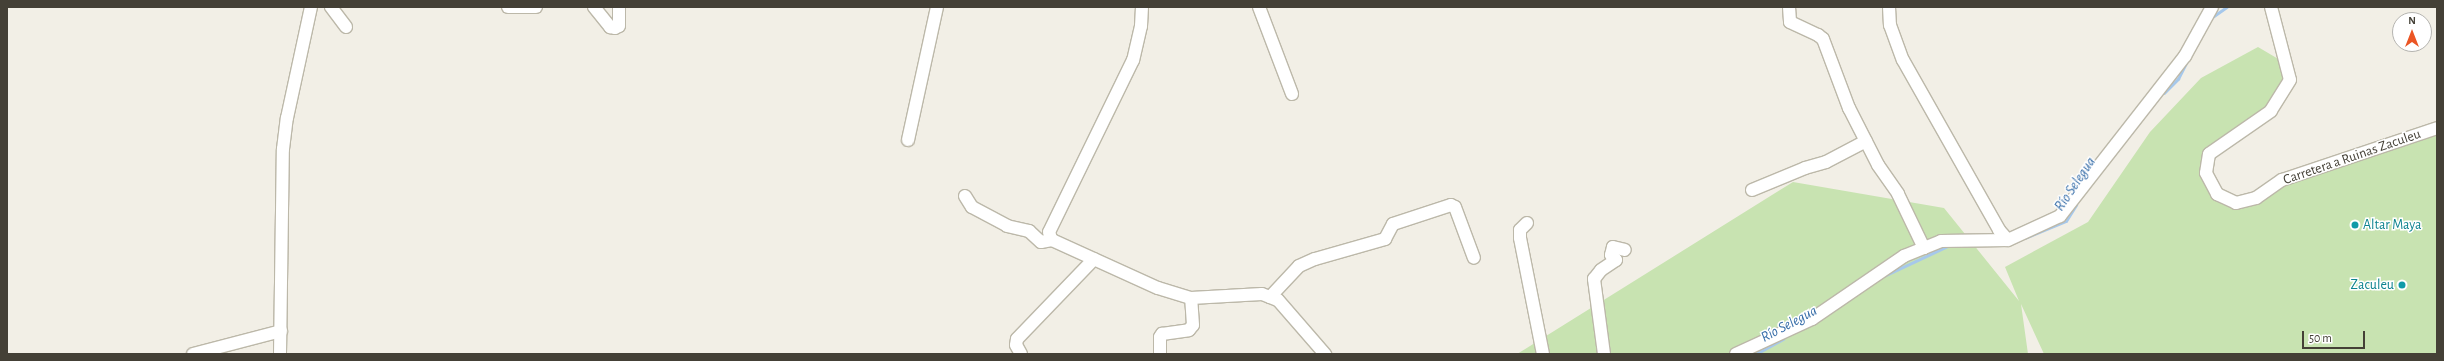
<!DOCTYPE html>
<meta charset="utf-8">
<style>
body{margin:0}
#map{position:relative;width:2444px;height:361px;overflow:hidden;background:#f2efe6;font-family:"Alegreya Sans",sans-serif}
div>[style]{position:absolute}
.green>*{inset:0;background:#c8e3b1}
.stream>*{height:2.5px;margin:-1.25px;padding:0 1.25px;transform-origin:1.25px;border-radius:1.25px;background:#a6c8eb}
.roads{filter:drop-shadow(1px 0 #bcb8a9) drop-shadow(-1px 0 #bcb8a9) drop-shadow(0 1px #bcb8a9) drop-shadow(0 -1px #bcb8a9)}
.minor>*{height:12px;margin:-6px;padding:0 6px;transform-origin:6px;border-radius:6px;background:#fff}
.dots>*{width:11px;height:11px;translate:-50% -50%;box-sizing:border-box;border:2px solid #fff;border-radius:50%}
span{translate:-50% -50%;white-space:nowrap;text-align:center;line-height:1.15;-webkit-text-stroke:3px #fff;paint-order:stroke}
.street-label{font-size:14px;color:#444036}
.culture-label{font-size:14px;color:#0d838f}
.left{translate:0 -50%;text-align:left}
.right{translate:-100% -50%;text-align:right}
.water-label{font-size:15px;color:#366da8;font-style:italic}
.frame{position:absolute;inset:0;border:8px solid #444036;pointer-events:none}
.north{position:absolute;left:2392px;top:12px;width:40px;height:40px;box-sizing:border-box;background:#fff;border:1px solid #b4b3af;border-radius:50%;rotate:0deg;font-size:11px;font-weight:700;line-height:16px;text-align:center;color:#444036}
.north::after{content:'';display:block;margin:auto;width:14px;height:18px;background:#eb5524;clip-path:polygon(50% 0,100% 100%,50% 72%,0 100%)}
.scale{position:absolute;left:2302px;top:331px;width:63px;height:18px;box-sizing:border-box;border:2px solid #444036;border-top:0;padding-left:5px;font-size:12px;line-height:14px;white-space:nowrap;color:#444036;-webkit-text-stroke:3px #fff;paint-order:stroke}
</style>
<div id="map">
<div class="green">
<div style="clip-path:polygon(2258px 47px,2280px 60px,2285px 81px,2283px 94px,2209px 154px,2206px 173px,2217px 194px,2236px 203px,2282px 180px,2437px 128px,2437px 354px,2044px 354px,2021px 304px,2028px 354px,1517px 354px,1793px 182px,1944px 208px,2019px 301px,2005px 267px,2088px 222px,2150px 132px,2201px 78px)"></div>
</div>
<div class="stream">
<div style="left:2211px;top:18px;width:19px;rotate:-35deg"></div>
<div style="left:2164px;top:93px;width:20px;rotate:-45deg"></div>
<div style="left:2178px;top:79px;width:16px;rotate:-63deg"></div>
<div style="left:2025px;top:238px;width:44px;rotate:-22.5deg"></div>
<div style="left:2066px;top:221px;width:19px;rotate:-58deg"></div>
<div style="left:1884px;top:276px;width:73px;rotate:-25.2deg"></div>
<div style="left:1756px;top:354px;width:31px;rotate:-29deg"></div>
</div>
<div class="roads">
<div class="minor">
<div style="left:331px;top:7px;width:25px;rotate:53deg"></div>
<div style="left:508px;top:7px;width:28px"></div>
<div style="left:594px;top:7px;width:26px;rotate:51deg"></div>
<div style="left:610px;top:27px;width:5px;rotate:11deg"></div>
<div style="left:615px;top:28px;width:4px;rotate:-27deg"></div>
<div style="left:619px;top:26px;width:19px;rotate:-90deg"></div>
<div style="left:1142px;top:7px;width:19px;rotate:93deg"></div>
<div style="left:1141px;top:26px;width:35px;rotate:103deg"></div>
<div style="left:1133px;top:60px;width:191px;rotate:116deg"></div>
<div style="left:1049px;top:232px;width:4px;rotate:76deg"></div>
<div style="left:1050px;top:236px;width:4px;rotate:63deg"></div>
<div style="left:1052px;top:240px;width:116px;rotate:24.4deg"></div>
<div style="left:1158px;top:288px;width:34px;rotate:17deg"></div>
<div style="left:1191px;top:298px;width:71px;rotate:-3.2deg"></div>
<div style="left:1262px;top:294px;width:17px;rotate:21deg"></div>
<div style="left:1278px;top:300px;width:72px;rotate:49deg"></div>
<div style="left:1259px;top:7px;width:93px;rotate:69.2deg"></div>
<div style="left:1789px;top:7px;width:15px;rotate:86deg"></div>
<div style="left:1790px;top:22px;width:31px;rotate:25deg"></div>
<div style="left:1818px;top:35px;width:6px;rotate:39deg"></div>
<div style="left:1823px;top:39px;width:74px;rotate:69.4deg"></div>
<div style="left:1849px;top:108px;width:64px;rotate:63deg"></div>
<div style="left:1878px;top:165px;width:35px;rotate:55deg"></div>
<div style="left:1898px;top:194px;width:60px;rotate:64.3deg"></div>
<div style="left:1889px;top:7px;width:18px;rotate:87deg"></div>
<div style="left:1890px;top:25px;width:37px;rotate:70deg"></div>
<div style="left:1903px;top:60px;width:195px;rotate:60.5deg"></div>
<div style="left:1999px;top:230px;width:13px;rotate:48deg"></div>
<div style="left:2271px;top:7px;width:75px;rotate:75.4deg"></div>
<div style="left:2290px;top:80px;width:36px;rotate:122deg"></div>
<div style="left:2271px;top:111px;width:75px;rotate:145.3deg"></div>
<div style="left:2209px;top:154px;width:19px;rotate:99deg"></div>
<div style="left:2206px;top:173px;width:24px;rotate:62deg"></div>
<div style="left:2217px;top:194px;width:21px;rotate:25deg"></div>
<div style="left:2236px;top:203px;width:21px;rotate:-14deg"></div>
<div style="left:2256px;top:198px;width:32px;rotate:-35deg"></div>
<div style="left:2282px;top:180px;width:163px;rotate:-18.5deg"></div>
<div style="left:908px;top:140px;width:136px;rotate:-77.7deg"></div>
<div style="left:1752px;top:190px;width:57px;rotate:-22.5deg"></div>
<div style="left:1805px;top:168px;width:22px;rotate:-16deg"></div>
<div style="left:1826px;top:162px;width:45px;rotate:-27.7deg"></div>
<div style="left:965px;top:196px;width:13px;rotate:58deg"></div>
<div style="left:972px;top:207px;width:40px;rotate:28deg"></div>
<div style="left:1007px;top:226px;width:23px;rotate:13deg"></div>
<div style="left:1029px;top:231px;width:16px;rotate:43deg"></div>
<div style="left:1041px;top:242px;width:11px;rotate:-10deg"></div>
<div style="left:1527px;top:223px;width:10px;rotate:135deg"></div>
<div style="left:1520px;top:230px;width:8px;rotate:90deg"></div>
<div style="left:1520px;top:238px;width:118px;rotate:78.8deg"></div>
<div style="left:1270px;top:297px;width:42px;rotate:-46.9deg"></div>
<div style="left:1299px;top:266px;width:17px;rotate:-24deg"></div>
<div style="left:1315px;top:259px;width:73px;rotate:-15.9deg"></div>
<div style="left:1385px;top:239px;width:17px;rotate:-62deg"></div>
<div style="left:1393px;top:224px;width:61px;rotate:-18.1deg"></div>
<div style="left:1451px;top:205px;width:4px;rotate:27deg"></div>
<div style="left:1455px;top:207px;width:54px;rotate:69.6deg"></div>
<div style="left:193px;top:354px;width:91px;rotate:-14.6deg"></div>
<div style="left:280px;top:354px;width:205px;rotate:-89.2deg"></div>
<div style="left:283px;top:149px;width:31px;rotate:-83deg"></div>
<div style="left:287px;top:118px;width:114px;rotate:-77.8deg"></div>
<div style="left:1021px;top:354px;width:10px;rotate:-119deg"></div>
<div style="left:1016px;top:345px;width:6px;rotate:-81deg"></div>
<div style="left:1017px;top:339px;width:111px;rotate:-46.1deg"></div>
<div style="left:1160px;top:354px;width:17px;rotate:-90deg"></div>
<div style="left:1160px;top:337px;width:4px;rotate:-56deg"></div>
<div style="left:1162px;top:334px;width:27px;rotate:-8deg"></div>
<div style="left:1189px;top:330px;width:6px;rotate:-51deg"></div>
<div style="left:1193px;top:325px;width:27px;rotate:-94deg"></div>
<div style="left:1604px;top:354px;width:76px;rotate:-97.6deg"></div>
<div style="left:1594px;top:279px;width:11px;rotate:-52deg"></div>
<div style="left:1601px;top:270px;width:18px;rotate:-34deg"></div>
<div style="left:1616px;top:260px;width:7px;rotate:-135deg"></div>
<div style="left:1611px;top:255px;width:8px;rotate:-76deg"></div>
<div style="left:1613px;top:247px;width:12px;rotate:14deg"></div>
<div style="left:1736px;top:354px;width:84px;rotate:-24.7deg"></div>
<div style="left:1812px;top:319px;width:112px;rotate:-34.4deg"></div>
<div style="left:1904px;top:256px;width:22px;rotate:-22deg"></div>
<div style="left:1924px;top:248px;width:18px;rotate:-22deg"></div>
<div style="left:1941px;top:241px;width:67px;rotate:-0.9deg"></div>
<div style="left:2008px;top:240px;width:57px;rotate:-24.8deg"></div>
<div style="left:2060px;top:216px;width:203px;rotate:-52deg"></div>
<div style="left:2185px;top:56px;width:56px;rotate:-61.1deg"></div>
</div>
</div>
<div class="dots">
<div style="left:2355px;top:225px;background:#0f9aa8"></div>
<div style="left:2402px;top:285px;background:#0f9aa8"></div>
</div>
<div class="street-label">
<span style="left:2352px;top:157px;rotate:-19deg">Carretera a Ruinas Zaculeu</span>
</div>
<div class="culture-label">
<span class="left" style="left:2363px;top:225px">Altar Maya</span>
<span class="right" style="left:2394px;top:285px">Zaculeu</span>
</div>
<div class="water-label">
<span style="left:2075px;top:184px;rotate:-56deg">Río Selegua</span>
<span style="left:1789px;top:324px;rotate:-28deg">Río Selegua</span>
</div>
<div class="frame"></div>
<div class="north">N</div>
<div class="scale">50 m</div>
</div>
